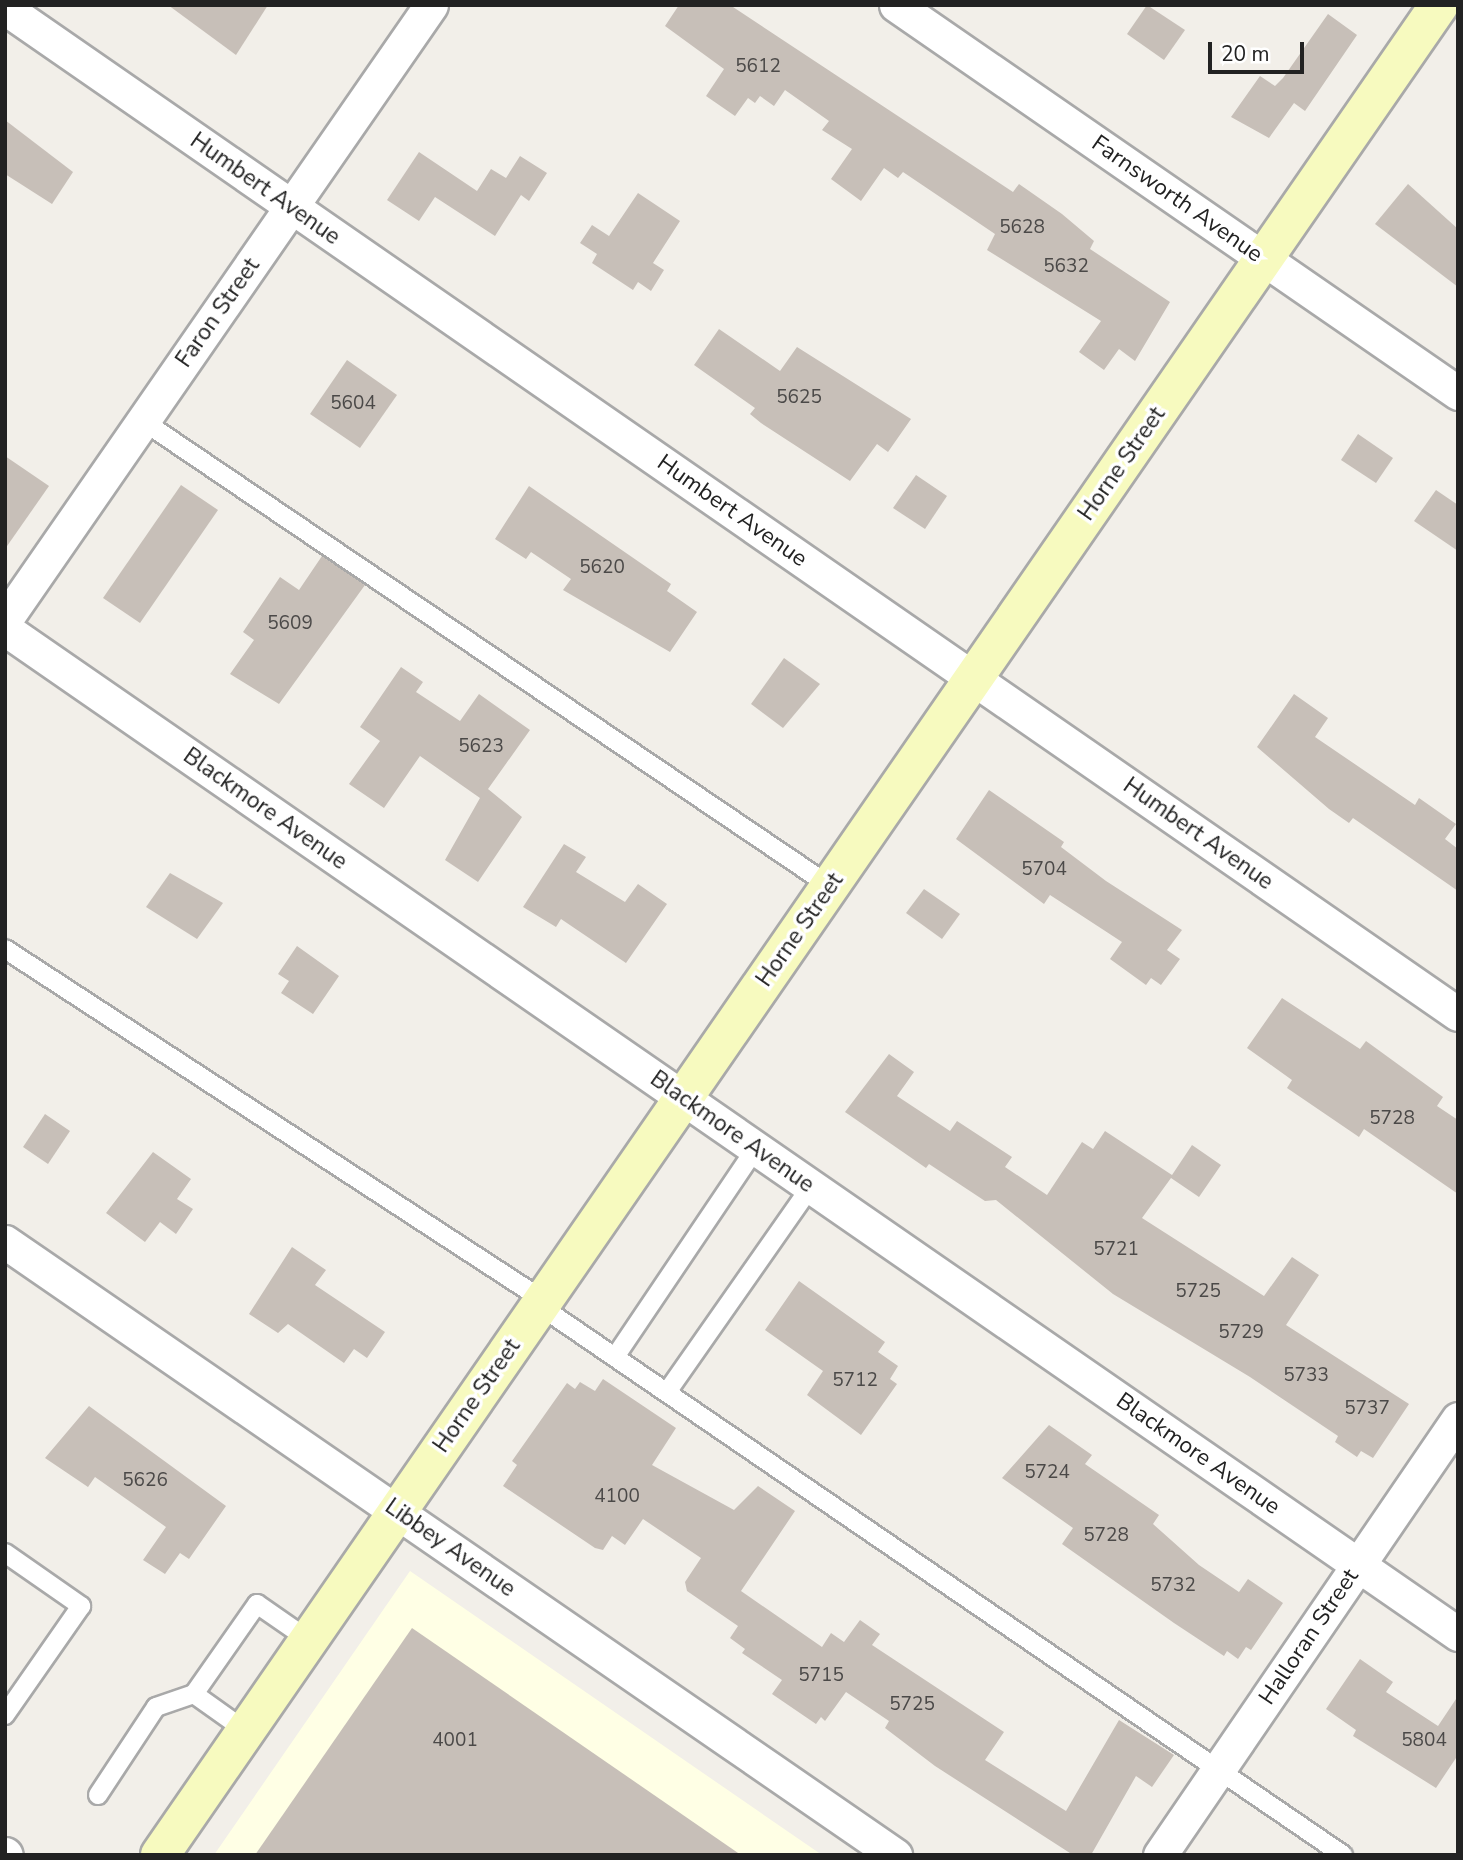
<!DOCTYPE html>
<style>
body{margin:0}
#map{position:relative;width:1463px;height:1860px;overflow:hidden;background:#f2efe9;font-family:"Nunito Sans",sans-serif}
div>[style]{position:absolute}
.education>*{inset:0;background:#ffffe5}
.building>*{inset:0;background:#c7bfb8}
.roads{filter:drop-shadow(2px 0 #a9a9a9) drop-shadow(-2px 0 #a9a9a9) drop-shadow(0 2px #a9a9a9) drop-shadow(0 -2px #a9a9a9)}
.lane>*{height:18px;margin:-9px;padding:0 9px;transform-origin:9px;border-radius:9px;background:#fff}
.street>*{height:33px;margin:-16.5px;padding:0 16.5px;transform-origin:16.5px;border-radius:16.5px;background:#fff}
.secondary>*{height:38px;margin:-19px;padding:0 19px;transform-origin:19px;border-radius:19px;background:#f7fabf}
span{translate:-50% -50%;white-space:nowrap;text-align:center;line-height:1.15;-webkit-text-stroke:7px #fff;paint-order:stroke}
.number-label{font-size:19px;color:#4b4948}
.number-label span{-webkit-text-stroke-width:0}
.street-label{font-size:23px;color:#222}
.frame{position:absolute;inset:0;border:7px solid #222;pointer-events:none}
.scale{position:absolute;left:1208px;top:42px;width:96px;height:32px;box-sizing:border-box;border:4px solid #222;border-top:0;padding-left:9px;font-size:21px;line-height:24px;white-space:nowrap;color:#222;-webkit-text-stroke:5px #fff;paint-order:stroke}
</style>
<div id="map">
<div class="education">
<div style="clip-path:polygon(410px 1571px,822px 1855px,214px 1855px)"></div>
</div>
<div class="building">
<div style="clip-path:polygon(168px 5px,268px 5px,236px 55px)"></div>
<div style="clip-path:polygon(679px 5px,730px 5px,1013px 192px,1019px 184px,1062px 214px,1094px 241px,1090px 249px,1170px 302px,1135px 361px,1119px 349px,1104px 370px,1079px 352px,1101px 321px,987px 250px,995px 234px,903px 172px,898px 178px,884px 168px,861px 201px,831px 179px,852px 149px,822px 130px,829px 121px,785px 90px,774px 106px,760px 96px,755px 103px,748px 98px,735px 116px,706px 96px,724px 69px,665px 26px)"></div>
<div style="clip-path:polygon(1147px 5px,1185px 30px,1164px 60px,1127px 34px)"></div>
<div style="clip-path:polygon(1328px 14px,1357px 35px,1305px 111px,1294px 103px,1269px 138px,1231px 117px,1260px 76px,1275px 86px,1283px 78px)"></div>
<div style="clip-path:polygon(5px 120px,73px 172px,52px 204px,5px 174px)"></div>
<div style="clip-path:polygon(419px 152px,477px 191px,491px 169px,506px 178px,520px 156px,547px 173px,529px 201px,521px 195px,495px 236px,435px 197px,419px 221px,387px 200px)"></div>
<div style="clip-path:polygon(1408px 184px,1458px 229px,1458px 287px,1375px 224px)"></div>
<div style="clip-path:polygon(638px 193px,680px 221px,653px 263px,664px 270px,651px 291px,638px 282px,633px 290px,592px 263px,597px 254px,580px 243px,592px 225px,609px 236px)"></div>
<div style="clip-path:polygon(719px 329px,780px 371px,797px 347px,911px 419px,888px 452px,877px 444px,850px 481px,761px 423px,750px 414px,755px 408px,694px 365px)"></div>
<div style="clip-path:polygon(347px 360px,397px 395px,360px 448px,310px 414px)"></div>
<div style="clip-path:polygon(1358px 434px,1393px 458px,1376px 483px,1341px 460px)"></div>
<div style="clip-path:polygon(5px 456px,49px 486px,5px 549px)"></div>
<div style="clip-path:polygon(916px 475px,947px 496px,925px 529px,893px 508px)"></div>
<div style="clip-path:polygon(181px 485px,218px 510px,140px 623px,103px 598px)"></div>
<div style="clip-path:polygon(529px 486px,671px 584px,667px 591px,697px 612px,670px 652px,563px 590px,571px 579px,531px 552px,526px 559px,495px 539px)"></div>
<div style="clip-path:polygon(1436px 490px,1458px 505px,1458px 551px,1414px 521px)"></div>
<div style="clip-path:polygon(322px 556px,365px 585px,279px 704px,230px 674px,254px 640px,243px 632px,280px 577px,299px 590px)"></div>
<div style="clip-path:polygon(784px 658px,820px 684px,783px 728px,751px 704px)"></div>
<div style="clip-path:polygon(401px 667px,423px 682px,416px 692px,460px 721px,479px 694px,530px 730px,488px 789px,522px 817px,478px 882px,445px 860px,480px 798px,420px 756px,384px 808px,349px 784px,380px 741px,360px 727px)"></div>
<div style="clip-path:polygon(1294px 694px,1328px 718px,1315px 737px,1415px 805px,1419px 798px,1456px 824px,1445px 839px,1458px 849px,1458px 891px,1353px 818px,1349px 823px,1329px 809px,1257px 747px)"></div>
<div style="clip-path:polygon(989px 790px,1064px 842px,1061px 847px,1106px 881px,1182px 930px,1167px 950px,1180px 959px,1161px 985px,1151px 978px,1146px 985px,1110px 959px,1122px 942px,1050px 895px,1044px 904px,956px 839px)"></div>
<div style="clip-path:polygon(564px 844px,586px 857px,576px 872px,625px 902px,638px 884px,667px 904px,626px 963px,561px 919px,556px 927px,523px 907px)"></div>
<div style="clip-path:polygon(170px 873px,223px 903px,197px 939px,146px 907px)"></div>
<div style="clip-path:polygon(924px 889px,960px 914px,942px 939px,906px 913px)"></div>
<div style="clip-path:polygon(297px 946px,339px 976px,313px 1014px,281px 993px,289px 981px,278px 974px)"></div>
<div style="clip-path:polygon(1282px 998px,1360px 1049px,1366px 1041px,1443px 1097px,1437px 1106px,1458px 1120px,1458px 1194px,1364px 1129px,1359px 1137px,1287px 1088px,1292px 1080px,1247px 1048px)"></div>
<div style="clip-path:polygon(889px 1054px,914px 1072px,897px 1096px,950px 1131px,957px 1121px,1012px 1157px,1005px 1167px,1047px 1195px,1082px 1142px,1093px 1149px,1105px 1131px,1172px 1175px,1192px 1145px,1221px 1165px,1199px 1197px,1171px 1178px,1142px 1218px,1264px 1296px,1292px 1257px,1319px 1275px,1286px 1325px,1409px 1404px,1373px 1458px,1361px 1451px,1357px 1457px,1335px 1442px,1338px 1436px,1250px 1377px,1113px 1294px,996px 1200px,985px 1201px,929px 1164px,926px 1168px,845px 1112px)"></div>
<div style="clip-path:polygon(45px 1114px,70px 1131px,48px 1164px,23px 1147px)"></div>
<div style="clip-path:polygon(153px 1152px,191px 1179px,177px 1199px,193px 1209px,176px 1234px,160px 1222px,145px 1242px,106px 1213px)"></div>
<div style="clip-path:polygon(292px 1247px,326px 1270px,315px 1285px,385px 1332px,367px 1358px,354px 1349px,344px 1363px,288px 1324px,278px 1333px,249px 1314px)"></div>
<div style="clip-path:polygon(799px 1281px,885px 1342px,878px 1352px,898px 1366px,890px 1379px,897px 1384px,861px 1435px,807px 1395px,823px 1371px,765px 1330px)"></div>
<div style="clip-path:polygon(603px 1379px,676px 1428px,652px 1465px,734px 1510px,758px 1486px,795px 1511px,741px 1591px,822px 1647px,831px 1633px,844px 1642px,860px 1620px,880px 1634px,872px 1645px,1004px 1732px,985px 1760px,1066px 1811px,1119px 1720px,1174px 1755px,1152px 1787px,1136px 1776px,1091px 1855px,1073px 1855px,935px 1766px,885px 1728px,889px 1721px,846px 1692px,825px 1721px,821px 1717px,816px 1724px,772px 1694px,782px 1680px,742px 1653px,745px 1649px,730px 1638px,738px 1626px,687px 1591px,685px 1582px,701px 1558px,643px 1519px,625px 1545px,612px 1536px,603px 1550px,595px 1548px,503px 1486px,517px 1465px,512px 1461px,567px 1383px,575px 1389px,580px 1382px,595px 1391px)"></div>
<div style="clip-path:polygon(89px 1406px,226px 1506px,189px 1559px,180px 1553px,165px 1574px,143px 1560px,166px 1527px,95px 1477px,88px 1487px,45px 1458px)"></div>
<div style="clip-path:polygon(1049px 1425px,1092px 1455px,1085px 1464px,1159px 1515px,1153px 1524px,1199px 1565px,1239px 1592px,1248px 1579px,1283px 1603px,1251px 1650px,1246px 1647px,1238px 1659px,1227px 1651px,1224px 1656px,1174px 1623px,1062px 1544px,1073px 1528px,1002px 1478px)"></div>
<div style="clip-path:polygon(412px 1628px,741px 1855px,255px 1855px)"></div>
<div style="clip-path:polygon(1360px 1659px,1393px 1682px,1386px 1692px,1438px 1726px,1458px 1696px,1458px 1755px,1436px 1788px,1353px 1736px,1356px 1730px,1326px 1709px)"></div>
</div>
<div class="roads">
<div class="lane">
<div style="left:143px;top:421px;width:830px;rotate:34.09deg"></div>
<div style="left:5px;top:949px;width:642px;rotate:33.12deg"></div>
<div style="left:540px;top:1306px;width:973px;rotate:34.36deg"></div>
<div style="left:615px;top:1357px;width:252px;rotate:-56deg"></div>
<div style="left:667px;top:1392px;width:251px;rotate:-55deg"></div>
<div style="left:5px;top:1553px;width:93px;rotate:34.9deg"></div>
<div style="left:81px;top:1606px;width:133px;rotate:124.9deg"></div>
<div style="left:246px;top:1731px;width:64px;rotate:-144.6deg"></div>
<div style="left:194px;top:1694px;width:110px;rotate:-55deg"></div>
<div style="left:257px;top:1604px;width:63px;rotate:34.7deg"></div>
<div style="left:98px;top:1795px;width:105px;rotate:-56.6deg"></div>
<div style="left:156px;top:1707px;width:40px;rotate:-18.9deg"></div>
</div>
<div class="street">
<div style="left:896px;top:5px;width:683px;rotate:34.62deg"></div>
<div style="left:5px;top:8px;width:1767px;rotate:34.7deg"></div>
<div style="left:5px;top:620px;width:748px;rotate:-55.29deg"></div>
<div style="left:5px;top:629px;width:1767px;rotate:34.67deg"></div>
<div style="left:5px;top:1242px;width:1081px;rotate:34.56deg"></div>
<div style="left:5px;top:1854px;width:1px;rotate:45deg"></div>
<div style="left:1160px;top:1855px;width:528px;rotate:-55.65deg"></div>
</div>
<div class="secondary">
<div style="left:160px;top:1855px;width:2249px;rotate:-55.34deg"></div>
</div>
</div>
<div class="number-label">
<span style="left:758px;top:67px">5612</span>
<span style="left:1022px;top:228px">5628</span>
<span style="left:1066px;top:267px">5632</span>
<span style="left:799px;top:398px">5625</span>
<span style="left:353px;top:404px">5604</span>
<span style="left:602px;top:568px">5620</span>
<span style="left:290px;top:624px">5609</span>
<span style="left:481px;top:747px">5623</span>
<span style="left:1044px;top:870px">5704</span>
<span style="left:1392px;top:1119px">5728</span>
<span style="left:1116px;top:1250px">5721</span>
<span style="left:1198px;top:1292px">5725</span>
<span style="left:1241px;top:1333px">5729</span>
<span style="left:1306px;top:1376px">5733</span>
<span style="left:855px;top:1381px">5712</span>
<span style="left:1367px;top:1409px">5737</span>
<span style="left:1047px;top:1473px">5724</span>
<span style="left:145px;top:1481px">5626</span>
<span style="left:617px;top:1497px">4100</span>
<span style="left:1106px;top:1536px">5728</span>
<span style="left:1173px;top:1586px">5732</span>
<span style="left:821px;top:1676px">5715</span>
<span style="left:912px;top:1705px">5725</span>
<span style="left:455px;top:1741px">4001</span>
<span style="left:1424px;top:1741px">5804</span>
</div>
<div class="street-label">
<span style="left:265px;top:189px;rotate:35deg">Humbert Avenue</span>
<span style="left:1177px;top:199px;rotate:35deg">Farnsworth Avenue</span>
<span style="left:218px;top:313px;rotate:-55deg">Faron Street</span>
<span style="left:1122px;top:464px;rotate:-55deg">Horne Street</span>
<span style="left:732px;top:511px;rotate:35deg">Humbert Avenue</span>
<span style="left:265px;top:809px;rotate:35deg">Blackmore Avenue</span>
<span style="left:1198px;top:834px;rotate:35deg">Humbert Avenue</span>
<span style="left:800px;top:930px;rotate:-55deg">Horne Street</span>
<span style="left:732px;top:1132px;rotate:35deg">Blackmore Avenue</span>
<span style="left:477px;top:1396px;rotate:-55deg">Horne Street</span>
<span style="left:1198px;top:1454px;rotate:35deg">Blackmore Avenue</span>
<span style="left:450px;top:1548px;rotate:35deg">Libbey Avenue</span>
<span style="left:1309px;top:1637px;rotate:-56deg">Halloran Street</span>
</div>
<div class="frame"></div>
<div class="scale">20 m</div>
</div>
